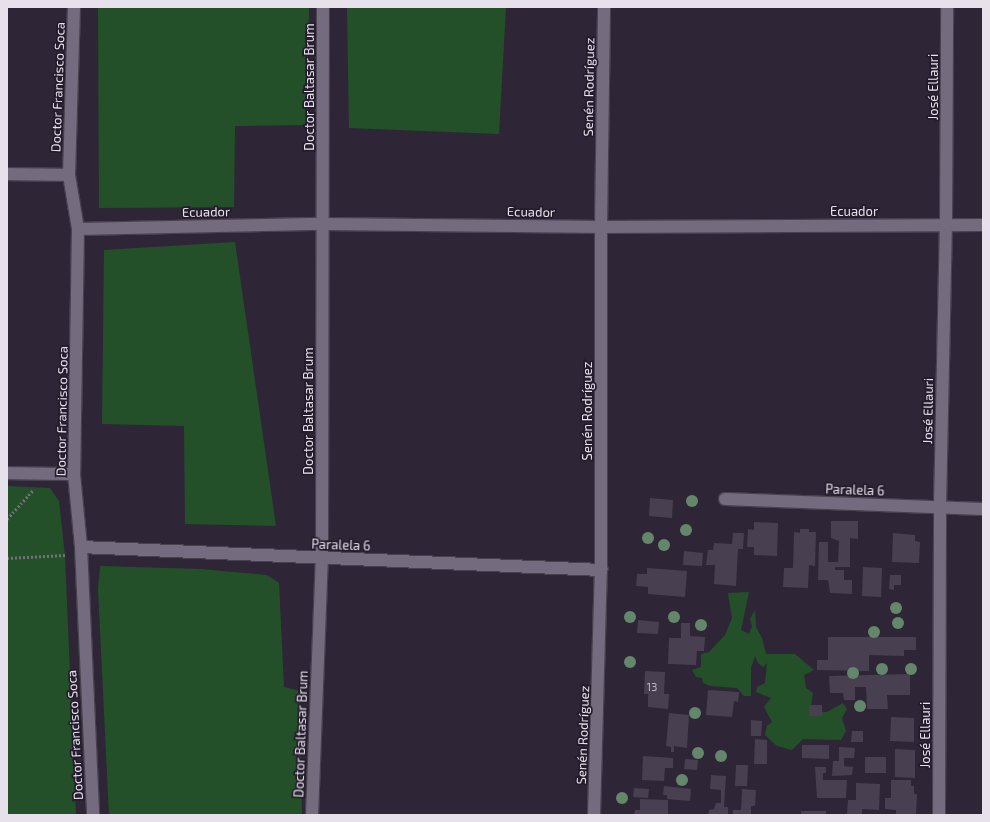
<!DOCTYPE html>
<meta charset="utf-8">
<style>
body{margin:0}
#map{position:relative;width:990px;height:822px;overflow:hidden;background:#2e2636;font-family:"Exo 2",sans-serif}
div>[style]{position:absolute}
.green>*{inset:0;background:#245029}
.building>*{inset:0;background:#483f51}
.path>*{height:2.5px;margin-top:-1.25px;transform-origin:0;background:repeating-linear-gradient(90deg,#756e7c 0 2px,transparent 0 4px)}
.roads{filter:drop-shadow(1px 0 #48414f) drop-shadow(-1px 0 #48414f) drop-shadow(0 1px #48414f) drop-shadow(0 -1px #48414f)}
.street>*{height:12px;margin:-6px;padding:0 6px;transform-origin:6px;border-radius:6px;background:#746b7e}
.trees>*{width:12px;height:12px;margin:-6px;border-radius:50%;background:#64866b}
span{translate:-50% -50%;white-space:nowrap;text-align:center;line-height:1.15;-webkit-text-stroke:3.5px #241c2c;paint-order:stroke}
.number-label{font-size:11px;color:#bfb8c5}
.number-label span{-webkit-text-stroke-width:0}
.street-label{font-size:13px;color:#e7e1ec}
.frame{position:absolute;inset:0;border:8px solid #e7e1ec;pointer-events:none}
</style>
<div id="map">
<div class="green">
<div style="clip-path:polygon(98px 7px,309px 7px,307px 125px,235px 126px,234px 207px,99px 208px)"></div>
<div style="clip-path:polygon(347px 7px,506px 7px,499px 134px,349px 128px)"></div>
<div style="clip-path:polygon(235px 242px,276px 526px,185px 524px,184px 426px,102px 424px,104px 250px)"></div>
<div style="clip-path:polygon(7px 486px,50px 488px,59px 501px,65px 556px,76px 815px,7px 815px)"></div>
<div style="clip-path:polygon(100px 566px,201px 569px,267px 575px,279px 583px,284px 687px,300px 691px,302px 815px,109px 815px,98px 589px)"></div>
<div style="clip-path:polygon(749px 592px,741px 630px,749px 634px,752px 626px,750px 619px,755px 610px,756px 627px,762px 638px,766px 654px,795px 654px,814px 670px,804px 675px,806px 688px,813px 693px,810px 713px,827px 712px,843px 703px,847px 709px,842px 718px,846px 731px,841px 740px,803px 739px,792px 750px,777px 746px,765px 735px,767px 726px,772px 722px,764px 707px,771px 698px,756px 692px,757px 687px,765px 683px,767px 663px,763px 667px,758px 663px,755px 656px,751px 668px,751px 696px,744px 696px,737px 688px,710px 686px,703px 683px,702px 678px,696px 677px,692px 670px,701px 667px,701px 654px,709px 652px,725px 635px,732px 618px,728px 593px)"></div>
</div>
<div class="building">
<div style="clip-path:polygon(650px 498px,673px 500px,672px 518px,649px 516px)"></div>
<div style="clip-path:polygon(831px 521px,858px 521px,858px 539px,850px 538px,850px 567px,835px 567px,835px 570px,844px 570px,844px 580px,852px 580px,852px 594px,830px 593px,828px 580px,818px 580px,819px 542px,828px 542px,828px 562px,838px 562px,839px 541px,831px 538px)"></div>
<div style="clip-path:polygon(754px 522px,778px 523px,777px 556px,754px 555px,754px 547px,747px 547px,748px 529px,754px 530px)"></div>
<div style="clip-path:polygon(800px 529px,809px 529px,809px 532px,816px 532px,815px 566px,809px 565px,808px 588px,783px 587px,784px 568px,793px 568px,794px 532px,800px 533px)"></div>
<div style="clip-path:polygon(733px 533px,744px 533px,743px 549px,738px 549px,736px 586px,714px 584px,715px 565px,706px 565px,708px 550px,713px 550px,714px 543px,732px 544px)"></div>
<div style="clip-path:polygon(893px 533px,915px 535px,915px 541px,920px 542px,919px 563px,892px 562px)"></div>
<div style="clip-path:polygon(684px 551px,703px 553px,702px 566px,683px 565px)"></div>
<div style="clip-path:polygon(863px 567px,882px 568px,881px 597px,862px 596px)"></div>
<div style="clip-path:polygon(647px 568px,687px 571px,685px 597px,648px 594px,648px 587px,636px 586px,637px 574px,647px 574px)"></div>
<div style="clip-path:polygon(890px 575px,901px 575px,901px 585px,894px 585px,894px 590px,889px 589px)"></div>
<div style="clip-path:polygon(638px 620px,659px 622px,658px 634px,637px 633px)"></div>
<div style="clip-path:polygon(681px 623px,690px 623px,690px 636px,705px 637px,704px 651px,697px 651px,696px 665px,668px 664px,669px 638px,681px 638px)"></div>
<div style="clip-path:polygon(828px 637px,916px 637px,916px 650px,904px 650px,904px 656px,869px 655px,869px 671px,817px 670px,817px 660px,828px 660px)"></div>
<div style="clip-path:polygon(645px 671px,665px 672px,664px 694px,669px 694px,668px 709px,648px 707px,648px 694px,644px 694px)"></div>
<div style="clip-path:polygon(910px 674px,910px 695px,887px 695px,888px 709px,867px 709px,866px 687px,855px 687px,855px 700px,844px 700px,843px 693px,830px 693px,829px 676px)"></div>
<div style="clip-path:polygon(708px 690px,739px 692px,738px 702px,734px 701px,732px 717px,706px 715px)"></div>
<div style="clip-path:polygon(809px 705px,822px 705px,822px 716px,809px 716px)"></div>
<div style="clip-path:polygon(669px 713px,689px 715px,687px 748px,674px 746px,674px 752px,671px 752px,671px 747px,666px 746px)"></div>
<div style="clip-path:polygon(891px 717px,914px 718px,914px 742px,890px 741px)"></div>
<div style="clip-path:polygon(751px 720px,762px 721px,761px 736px,751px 736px)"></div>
<div style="clip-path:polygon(852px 731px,863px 731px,863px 742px,851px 742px)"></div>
<div style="clip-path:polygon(755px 739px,767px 740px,767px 764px,754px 764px)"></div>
<div style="clip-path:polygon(802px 745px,829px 745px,829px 759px,802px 758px)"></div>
<div style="clip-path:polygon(839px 747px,855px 748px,854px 758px,844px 758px,844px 766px,853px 767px,852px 775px,832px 776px,833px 761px,839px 761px)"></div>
<div style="clip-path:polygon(895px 749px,915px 750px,915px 778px,895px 777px)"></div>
<div style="clip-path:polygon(643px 756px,673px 758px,673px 768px,665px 768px,664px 781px,642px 780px)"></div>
<div style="clip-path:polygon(865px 757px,886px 757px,886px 773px,865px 773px)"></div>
<div style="clip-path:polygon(685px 759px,698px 760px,697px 770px,684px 769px)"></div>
<div style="clip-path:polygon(736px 765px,748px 765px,747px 786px,735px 786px)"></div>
<div style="clip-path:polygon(815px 767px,826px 767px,826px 773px,823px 773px,823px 780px,847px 780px,846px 798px,817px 798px)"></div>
<div style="clip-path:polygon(711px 775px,726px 776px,724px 807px,728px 807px,728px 815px,708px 815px,709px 810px,714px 809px,716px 803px,721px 803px,721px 790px,710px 789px)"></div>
<div style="clip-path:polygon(891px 780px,911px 780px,911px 786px,914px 786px,914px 794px,917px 794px,916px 815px,896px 815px,896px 810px,885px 809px,885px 798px,891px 798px)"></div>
<div style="clip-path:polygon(856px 783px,880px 784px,879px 810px,862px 809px,862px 815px,847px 814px,848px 800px,856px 800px)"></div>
<div style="clip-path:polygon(664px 786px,691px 789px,690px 801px,667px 799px,667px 795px,663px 795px)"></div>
<div style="clip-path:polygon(634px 788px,649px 789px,648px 798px,633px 797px)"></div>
<div style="clip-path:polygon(742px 789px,756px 790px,755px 806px,751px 806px,751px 815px,733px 815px,733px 810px,741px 810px)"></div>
<div style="clip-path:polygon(640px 799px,668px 800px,668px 815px,634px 815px,635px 810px,640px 810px)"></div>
<div style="clip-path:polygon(801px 811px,826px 811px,826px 815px,801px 815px)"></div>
</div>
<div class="path">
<div style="left:7px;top:519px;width:40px;rotate:-48deg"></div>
<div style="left:7px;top:558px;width:59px;rotate:-2.9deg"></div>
</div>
<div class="roads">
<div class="street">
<div style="left:74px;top:7px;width:168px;rotate:91.7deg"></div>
<div style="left:69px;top:175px;width:55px;rotate:80.5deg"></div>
<div style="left:78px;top:229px;width:245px;rotate:90.9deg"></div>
<div style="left:74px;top:474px;width:73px;rotate:84.5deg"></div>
<div style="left:81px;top:547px;width:268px;rotate:87.4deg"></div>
<div style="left:7px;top:174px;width:62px;rotate:0.9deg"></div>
<div style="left:78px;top:229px;width:245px;rotate:-1.2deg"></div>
<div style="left:323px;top:224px;width:278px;rotate:0.6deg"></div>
<div style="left:601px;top:227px;width:382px;rotate:-0.3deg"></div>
<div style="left:7px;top:473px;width:67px;rotate:0.9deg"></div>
<div style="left:725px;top:499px;width:258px;rotate:2.2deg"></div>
<div style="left:81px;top:547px;width:521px;rotate:2.53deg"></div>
<div style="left:312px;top:815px;width:256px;rotate:-87.8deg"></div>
<div style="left:322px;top:559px;width:552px;rotate:-89.9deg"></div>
<div style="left:594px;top:815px;width:245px;rotate:-88.4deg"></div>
<div style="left:601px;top:570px;width:343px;rotate:-90deg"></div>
<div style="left:601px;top:227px;width:220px;rotate:-89.2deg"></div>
<div style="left:939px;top:815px;width:308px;rotate:-89.8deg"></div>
<div style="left:940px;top:507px;width:283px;rotate:-88.8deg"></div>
<div style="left:946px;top:224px;width:217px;rotate:-89.7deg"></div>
</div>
</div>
<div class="trees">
<div style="left:692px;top:501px"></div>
<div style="left:686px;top:530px"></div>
<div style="left:648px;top:538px"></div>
<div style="left:664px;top:545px"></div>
<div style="left:896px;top:608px"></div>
<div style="left:630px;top:617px"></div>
<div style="left:674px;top:617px"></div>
<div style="left:898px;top:623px"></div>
<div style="left:701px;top:625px"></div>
<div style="left:874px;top:632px"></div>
<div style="left:630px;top:662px"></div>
<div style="left:882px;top:669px"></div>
<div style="left:911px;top:669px"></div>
<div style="left:853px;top:673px"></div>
<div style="left:860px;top:706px"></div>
<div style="left:695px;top:713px"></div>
<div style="left:698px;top:753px"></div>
<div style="left:721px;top:756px"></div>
<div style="left:682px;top:780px"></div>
<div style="left:622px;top:798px"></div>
</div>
<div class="number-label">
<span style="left:652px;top:687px">13</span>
</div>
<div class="street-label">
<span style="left:58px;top:87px;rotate:-88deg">Doctor Francisco Soca</span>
<span style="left:309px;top:87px;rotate:-90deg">Doctor Baltasar Brum</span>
<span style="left:589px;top:87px;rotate:-89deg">Senén Rodríguez</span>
<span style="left:933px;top:87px;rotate:-90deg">José Ellauri</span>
<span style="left:854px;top:211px">Ecuador</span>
<span style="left:206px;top:212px;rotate:-1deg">Ecuador</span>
<span style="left:531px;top:212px;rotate:1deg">Ecuador</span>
<span style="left:62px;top:411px;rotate:-89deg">Doctor Francisco Soca</span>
<span style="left:308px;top:411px;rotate:-90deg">Doctor Baltasar Brum</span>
<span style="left:587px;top:411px;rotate:-90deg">Senén Rodríguez</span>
<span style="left:928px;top:411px;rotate:-89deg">José Ellauri</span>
<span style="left:855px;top:490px;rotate:2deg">Paralela 6</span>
<span style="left:341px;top:545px;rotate:2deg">Paralela 6</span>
<span style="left:301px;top:734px;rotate:-88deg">Doctor Baltasar Brum</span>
<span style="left:75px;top:735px;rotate:-93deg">Doctor Francisco Soca</span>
<span style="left:583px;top:735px;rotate:-88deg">Senén Rodríguez</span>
<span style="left:925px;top:735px;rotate:-90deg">José Ellauri</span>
</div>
<div class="frame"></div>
</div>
